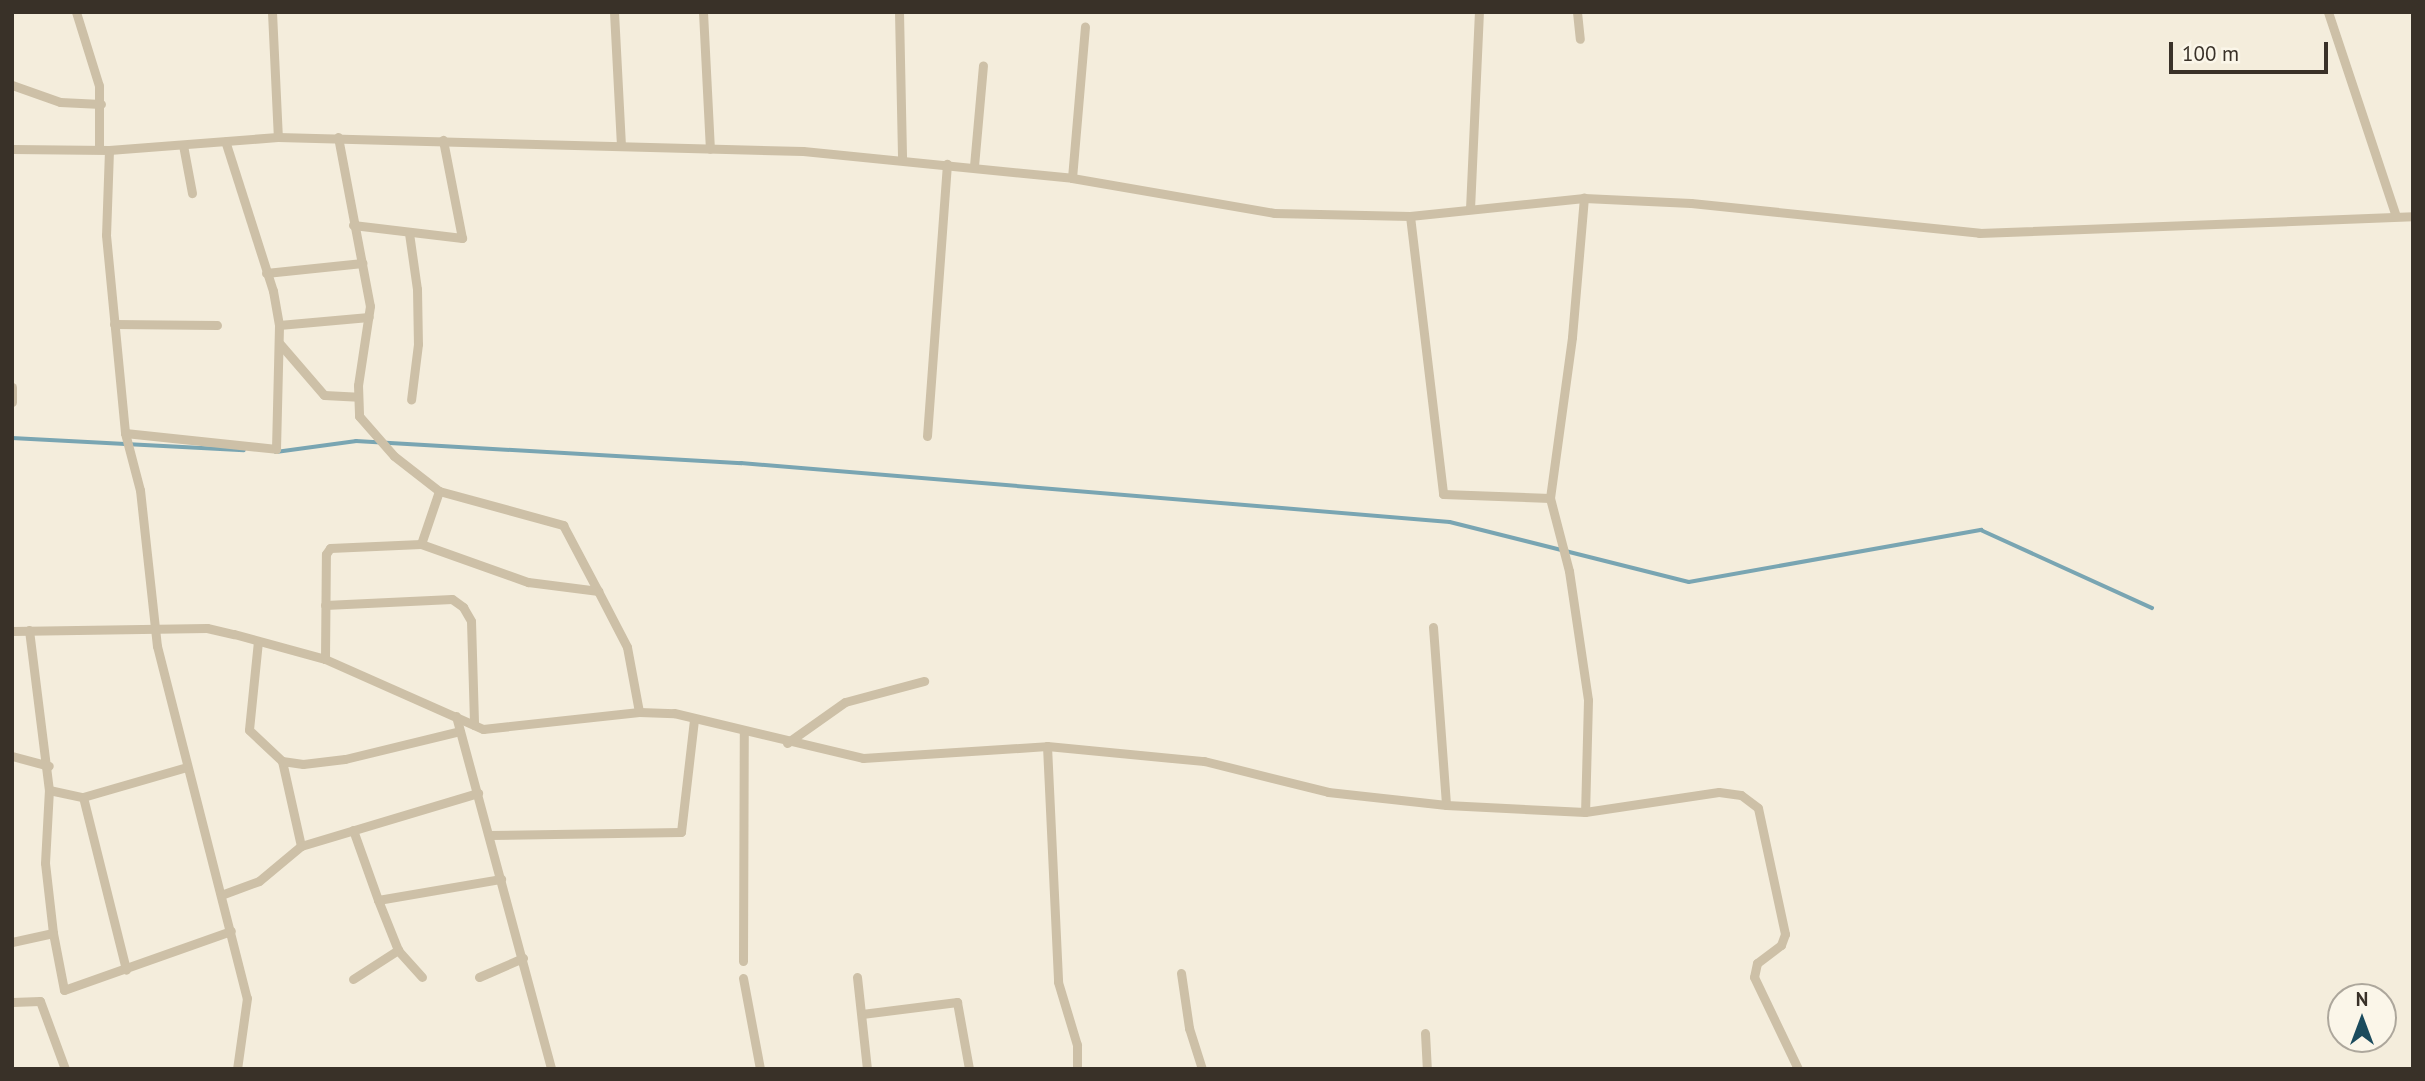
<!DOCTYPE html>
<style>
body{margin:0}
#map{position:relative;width:2425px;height:1081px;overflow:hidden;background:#f4eddc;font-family:"PT Sans",sans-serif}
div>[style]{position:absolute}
.stream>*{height:3.5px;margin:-1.75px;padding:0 1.75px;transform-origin:1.75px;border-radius:1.75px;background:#79a5b2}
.street>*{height:9px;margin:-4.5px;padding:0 4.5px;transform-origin:4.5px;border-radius:4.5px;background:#cdc0a7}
span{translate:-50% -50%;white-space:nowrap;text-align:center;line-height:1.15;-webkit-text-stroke:5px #fbf6e9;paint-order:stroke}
.frame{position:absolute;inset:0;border:14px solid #393128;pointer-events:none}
.north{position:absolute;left:2327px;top:983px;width:70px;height:70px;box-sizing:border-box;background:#fbf6e9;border:2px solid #ada79c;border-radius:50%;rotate:0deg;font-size:19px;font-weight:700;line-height:28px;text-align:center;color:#393128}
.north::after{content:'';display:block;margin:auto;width:24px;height:32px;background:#1b4b5d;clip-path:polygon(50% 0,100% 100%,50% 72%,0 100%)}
.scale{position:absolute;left:2169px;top:42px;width:159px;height:32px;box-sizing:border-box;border:4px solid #393128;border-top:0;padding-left:9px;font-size:21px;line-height:24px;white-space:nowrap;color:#393128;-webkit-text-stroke:5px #fbf6e9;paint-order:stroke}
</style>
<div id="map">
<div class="stream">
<div style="left:12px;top:438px;width:232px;rotate:3deg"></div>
<div style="left:276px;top:452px;width:81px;rotate:-7.8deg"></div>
<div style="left:356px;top:441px;width:386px;rotate:3.3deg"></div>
<div style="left:741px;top:463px;width:711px;rotate:4.76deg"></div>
<div style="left:1450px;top:522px;width:246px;rotate:14.1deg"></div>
<div style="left:1689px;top:582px;width:297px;rotate:-10.1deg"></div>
<div style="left:1981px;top:530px;width:188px;rotate:24.5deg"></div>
</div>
<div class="street">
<div style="left:76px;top:12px;width:77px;rotate:72.7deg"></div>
<div style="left:99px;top:86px;width:63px;rotate:90deg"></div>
<div style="left:272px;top:12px;width:125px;rotate:87.3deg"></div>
<div style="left:614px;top:12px;width:134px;rotate:87deg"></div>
<div style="left:703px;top:12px;width:137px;rotate:87.1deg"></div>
<div style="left:899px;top:12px;width:146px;rotate:88.8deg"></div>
<div style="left:1577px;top:12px;width:27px;rotate:84deg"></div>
<div style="left:2328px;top:12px;width:215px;rotate:71.6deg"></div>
<div style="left:12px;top:85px;width:51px;rotate:19.5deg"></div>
<div style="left:60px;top:102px;width:41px;rotate:2.8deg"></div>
<div style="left:338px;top:137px;width:172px;rotate:79.3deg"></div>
<div style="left:370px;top:306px;width:80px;rotate:98.6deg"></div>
<div style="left:358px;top:385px;width:31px;rotate:88deg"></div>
<div style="left:359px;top:416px;width:53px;rotate:48.8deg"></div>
<div style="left:394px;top:456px;width:57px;rotate:37.9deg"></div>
<div style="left:439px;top:491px;width:129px;rotate:15.3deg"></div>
<div style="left:563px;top:525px;width:75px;rotate:62.1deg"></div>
<div style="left:183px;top:145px;width:49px;rotate:79.4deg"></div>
<div style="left:12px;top:149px;width:97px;rotate:0.6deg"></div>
<div style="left:109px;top:150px;width:169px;rotate:-4.4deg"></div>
<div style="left:278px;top:137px;width:525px;rotate:1.53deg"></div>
<div style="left:803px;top:151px;width:270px;rotate:5.7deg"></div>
<div style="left:1072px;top:178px;width:205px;rotate:9.8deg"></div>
<div style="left:1274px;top:213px;width:136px;rotate:1.3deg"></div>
<div style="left:1410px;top:216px;width:175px;rotate:-5.9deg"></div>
<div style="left:1584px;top:198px;width:107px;rotate:2.7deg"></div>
<div style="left:1691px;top:203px;width:290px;rotate:5.9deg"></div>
<div style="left:1979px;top:233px;width:434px;rotate:-2.2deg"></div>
<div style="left:109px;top:150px;width:85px;rotate:92deg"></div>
<div style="left:106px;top:235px;width:199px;rotate:84.5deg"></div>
<div style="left:125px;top:433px;width:59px;rotate:75.3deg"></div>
<div style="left:140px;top:490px;width:157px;rotate:83.8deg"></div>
<div style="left:157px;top:646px;width:363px;rotate:75.7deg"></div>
<div style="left:247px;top:998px;width:72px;rotate:98deg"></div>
<div style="left:974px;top:166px;width:101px;rotate:-84.9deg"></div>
<div style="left:1072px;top:178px;width:152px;rotate:-85.1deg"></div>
<div style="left:1470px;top:209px;width:197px;rotate:-87.4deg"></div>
<div style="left:1410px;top:216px;width:280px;rotate:83.2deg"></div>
<div style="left:1443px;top:494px;width:107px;rotate:2.1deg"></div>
<div style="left:1550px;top:498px;width:75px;rotate:75.4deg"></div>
<div style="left:1569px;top:571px;width:130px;rotate:81.6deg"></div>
<div style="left:1588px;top:700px;width:112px;rotate:91.5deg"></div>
<div style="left:353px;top:225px;width:110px;rotate:6.8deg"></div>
<div style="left:462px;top:238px;width:100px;rotate:-101deg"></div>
<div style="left:409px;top:233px;width:57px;rotate:81.9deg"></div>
<div style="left:417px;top:289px;width:55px;rotate:89deg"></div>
<div style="left:418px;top:344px;width:56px;rotate:97.1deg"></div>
<div style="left:266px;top:273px;width:97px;rotate:-5.9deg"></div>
<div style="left:114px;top:324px;width:103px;rotate:0.6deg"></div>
<div style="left:279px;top:325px;width:90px;rotate:-5.1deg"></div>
<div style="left:280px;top:344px;width:67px;rotate:49.2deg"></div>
<div style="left:324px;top:395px;width:34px;rotate:3deg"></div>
<div style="left:12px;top:387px;width:15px;rotate:90deg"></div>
<div style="left:125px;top:433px;width:152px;rotate:6deg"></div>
<div style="left:276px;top:449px;width:124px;rotate:-88.6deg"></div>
<div style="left:279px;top:325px;width:35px;rotate:-100deg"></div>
<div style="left:273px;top:291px;width:157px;rotate:-107.7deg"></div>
<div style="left:927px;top:436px;width:273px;rotate:-85.8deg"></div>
<div style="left:1550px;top:498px;width:162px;rotate:-82.2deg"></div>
<div style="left:1572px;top:337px;width:140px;rotate:-85.1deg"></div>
<div style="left:421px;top:544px;width:56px;rotate:-71.2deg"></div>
<div style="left:325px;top:605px;width:127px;rotate:-2.7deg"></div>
<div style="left:452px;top:599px;width:14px;rotate:36deg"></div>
<div style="left:463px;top:607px;width:16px;rotate:60deg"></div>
<div style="left:471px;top:621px;width:104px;rotate:88.3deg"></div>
<div style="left:1433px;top:627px;width:178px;rotate:85.8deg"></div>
<div style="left:29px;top:630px;width:161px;rotate:82.9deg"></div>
<div style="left:49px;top:790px;width:35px;rotate:12deg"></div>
<div style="left:83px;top:797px;width:108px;rotate:-16.1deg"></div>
<div style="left:12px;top:631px;width:195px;rotate:-0.9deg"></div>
<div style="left:207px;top:628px;width:28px;rotate:13deg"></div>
<div style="left:234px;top:634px;width:94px;rotate:15.4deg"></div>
<div style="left:325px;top:659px;width:173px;rotate:23.9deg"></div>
<div style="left:483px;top:729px;width:157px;rotate:-6.2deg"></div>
<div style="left:639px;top:712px;width:35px;rotate:2deg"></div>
<div style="left:674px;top:713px;width:194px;rotate:13.4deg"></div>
<div style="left:863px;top:758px;width:184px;rotate:-3.7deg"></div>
<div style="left:1047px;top:746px;width:158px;rotate:5.5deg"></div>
<div style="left:1204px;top:761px;width:128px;rotate:14deg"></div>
<div style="left:1328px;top:792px;width:119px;rotate:6.3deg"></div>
<div style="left:1446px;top:805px;width:139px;rotate:2.9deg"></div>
<div style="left:1585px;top:812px;width:135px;rotate:-8.5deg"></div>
<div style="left:1719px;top:792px;width:22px;rotate:8deg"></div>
<div style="left:1741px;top:795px;width:21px;rotate:37deg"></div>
<div style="left:1758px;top:808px;width:129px;rotate:77.9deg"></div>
<div style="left:1785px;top:934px;width:12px;rotate:110deg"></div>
<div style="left:1781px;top:945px;width:30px;rotate:143deg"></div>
<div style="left:1757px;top:963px;width:14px;rotate:102deg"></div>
<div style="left:1754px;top:977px;width:102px;rotate:64.4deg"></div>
<div style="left:258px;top:641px;width:89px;rotate:95.8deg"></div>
<div style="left:249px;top:730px;width:45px;rotate:43.2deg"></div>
<div style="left:325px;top:659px;width:105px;rotate:-89.5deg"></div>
<div style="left:326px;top:554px;width:7px;rotate:-56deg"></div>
<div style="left:330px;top:548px;width:91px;rotate:-2.5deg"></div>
<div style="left:421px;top:544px;width:114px;rotate:19.6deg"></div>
<div style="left:528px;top:582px;width:71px;rotate:7.3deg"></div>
<div style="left:598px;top:591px;width:63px;rotate:62.6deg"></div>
<div style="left:627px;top:647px;width:66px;rotate:79.5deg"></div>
<div style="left:456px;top:716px;width:366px;rotate:74.9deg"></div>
<div style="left:787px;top:743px;width:71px;rotate:-35.3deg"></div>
<div style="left:845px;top:702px;width:82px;rotate:-14.9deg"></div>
<div style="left:1047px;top:746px;width:236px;rotate:87.3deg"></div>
<div style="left:1058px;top:982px;width:66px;rotate:73.2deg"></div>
<div style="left:1077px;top:1045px;width:24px;rotate:90deg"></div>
<div style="left:12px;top:756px;width:38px;rotate:15deg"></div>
<div style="left:83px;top:797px;width:178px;rotate:76deg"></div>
<div style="left:353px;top:830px;width:74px;rotate:70.3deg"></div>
<div style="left:489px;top:835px;width:192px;rotate:-0.9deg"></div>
<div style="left:681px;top:832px;width:114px;rotate:-83.4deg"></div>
<div style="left:301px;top:846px;width:87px;rotate:-102.6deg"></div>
<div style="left:282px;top:761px;width:21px;rotate:8deg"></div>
<div style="left:303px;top:764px;width:42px;rotate:-6.8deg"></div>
<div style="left:345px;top:759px;width:118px;rotate:-13.7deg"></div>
<div style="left:221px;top:895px;width:40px;rotate:-20.2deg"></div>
<div style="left:259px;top:881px;width:55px;rotate:-39.8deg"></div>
<div style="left:301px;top:846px;width:185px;rotate:-16.7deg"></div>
<div style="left:53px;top:933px;width:58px;rotate:79.1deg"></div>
<div style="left:64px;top:990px;width:177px;rotate:-19.5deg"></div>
<div style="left:12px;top:942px;width:42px;rotate:-12.4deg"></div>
<div style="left:53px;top:933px;width:70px;rotate:-96.5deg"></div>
<div style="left:45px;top:863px;width:73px;rotate:-86.9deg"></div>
<div style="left:743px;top:961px;width:230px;rotate:-89.8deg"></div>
<div style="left:1181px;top:973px;width:56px;rotate:81.7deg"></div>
<div style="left:1189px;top:1028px;width:43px;rotate:72.4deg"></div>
<div style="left:422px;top:977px;width:36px;rotate:-132deg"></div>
<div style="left:398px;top:950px;width:54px;rotate:-111.8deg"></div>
<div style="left:378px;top:900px;width:125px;rotate:-9.7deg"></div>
<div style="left:479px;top:977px;width:48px;rotate:-23.4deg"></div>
<div style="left:857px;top:977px;width:93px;rotate:83.8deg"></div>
<div style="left:743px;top:978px;width:93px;rotate:79.4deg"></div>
<div style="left:353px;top:979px;width:54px;rotate:-32.8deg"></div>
<div style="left:12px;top:1002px;width:28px;rotate:-2deg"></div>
<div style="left:40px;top:1001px;width:72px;rotate:69.8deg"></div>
<div style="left:862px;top:1014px;width:96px;rotate:-7.2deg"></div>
<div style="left:957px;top:1002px;width:68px;rotate:79.8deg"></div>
<div style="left:1425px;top:1033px;width:36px;rotate:87deg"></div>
</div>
<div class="frame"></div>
<div class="north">N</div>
<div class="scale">100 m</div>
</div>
